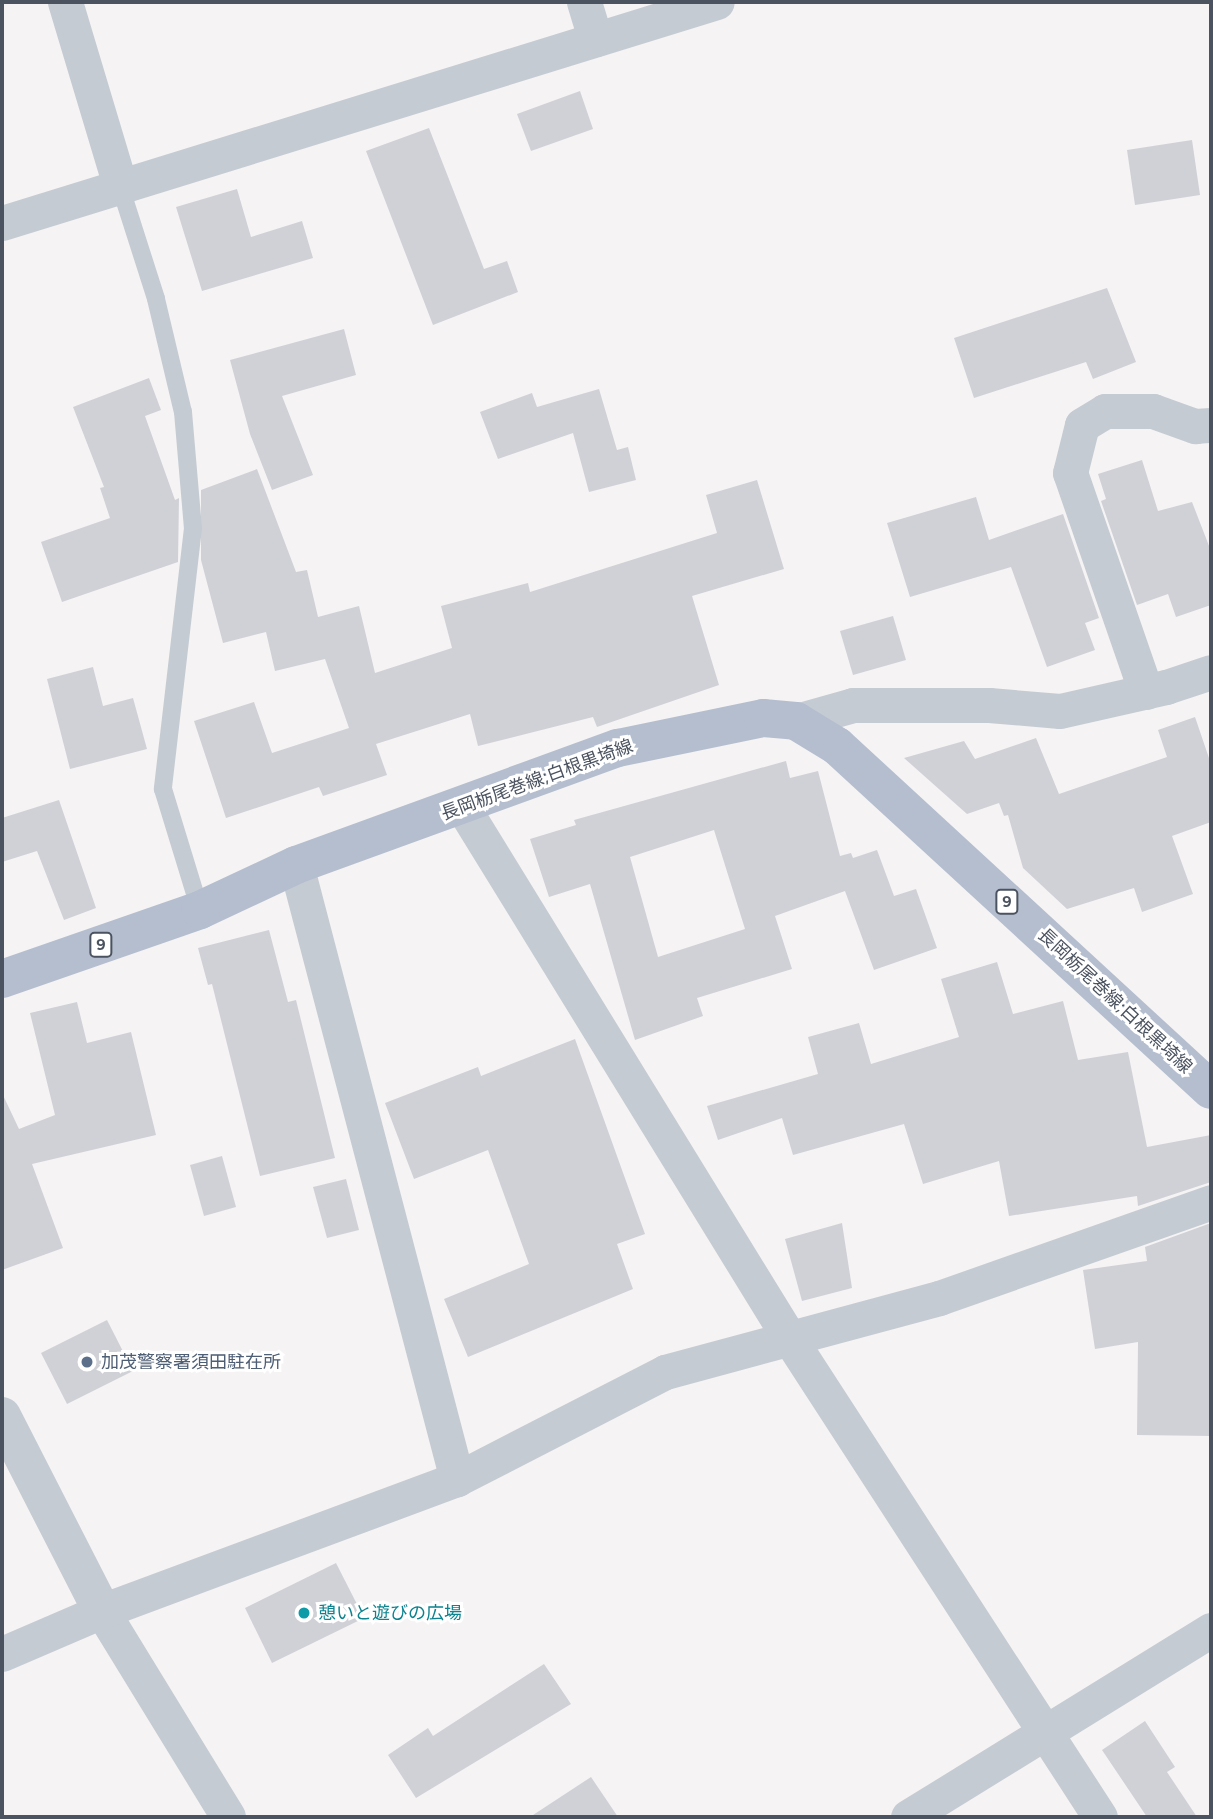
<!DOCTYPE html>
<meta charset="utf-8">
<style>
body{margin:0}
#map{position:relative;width:1213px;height:1819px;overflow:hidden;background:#f5f3f3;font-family:Figtree,"Noto Sans JP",sans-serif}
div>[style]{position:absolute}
.building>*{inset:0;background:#d0d1d7}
.service>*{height:18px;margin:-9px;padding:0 9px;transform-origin:9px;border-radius:9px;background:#c5cbd3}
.minor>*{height:35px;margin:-17.5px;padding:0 17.5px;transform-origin:17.5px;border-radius:17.5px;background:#c5cbd3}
.tertiary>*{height:38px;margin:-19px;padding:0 19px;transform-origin:19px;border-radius:19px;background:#c5cbd3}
.primary>*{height:38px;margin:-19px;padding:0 19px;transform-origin:19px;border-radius:19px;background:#b4becf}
.dots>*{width:19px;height:19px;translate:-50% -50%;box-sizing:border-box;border:4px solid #fff;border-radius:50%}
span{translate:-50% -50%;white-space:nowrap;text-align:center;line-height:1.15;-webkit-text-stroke:6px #fff;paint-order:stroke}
.shield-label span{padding:2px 5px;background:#fff;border:2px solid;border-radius:5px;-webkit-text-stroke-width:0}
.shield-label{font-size:16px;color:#4b5360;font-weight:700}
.street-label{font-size:18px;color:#4b5360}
.service-label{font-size:18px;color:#4e5e75}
.left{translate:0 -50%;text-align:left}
.culture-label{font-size:18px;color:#0d838f}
.frame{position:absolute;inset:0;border:4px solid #4b5360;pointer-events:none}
</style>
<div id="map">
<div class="building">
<div style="clip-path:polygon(580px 91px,593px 129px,531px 151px,517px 114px)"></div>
<div style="clip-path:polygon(429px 128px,484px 269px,507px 261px,518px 292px,433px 325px,366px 151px)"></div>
<div style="clip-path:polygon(1192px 140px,1200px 195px,1135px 205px,1127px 150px)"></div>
<div style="clip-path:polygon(237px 189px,251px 237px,302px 221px,313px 258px,202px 291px,176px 207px)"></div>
<div style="clip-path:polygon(1107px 288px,1136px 362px,1093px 379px,1086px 362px,974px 398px,954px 338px)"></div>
<div style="clip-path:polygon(344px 329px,356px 375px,282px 396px,313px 475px,272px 490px,250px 434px,230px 360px)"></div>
<div style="clip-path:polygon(149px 378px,161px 410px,145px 416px,175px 500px,179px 498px,178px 562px,62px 602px,41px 542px,110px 518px,100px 488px,104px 487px,73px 407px)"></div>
<div style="clip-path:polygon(599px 389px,617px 450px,628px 447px,636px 480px,589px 492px,573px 433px,498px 459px,480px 412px,532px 393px,537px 407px)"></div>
<div style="clip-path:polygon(1142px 460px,1158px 511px,1192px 502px,1211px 551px,1211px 605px,1176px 617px,1168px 594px,1137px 605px,1101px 501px,1106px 499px,1098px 474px)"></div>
<div style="clip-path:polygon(257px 469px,296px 572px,307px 570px,318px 617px,359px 606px,375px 673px,452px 648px,441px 606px,528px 583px,530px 592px,717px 533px,706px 495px,757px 480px,784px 569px,692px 596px,719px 685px,597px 727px,593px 717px,478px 746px,470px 714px,376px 744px,387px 775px,323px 796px,319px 787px,226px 818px,194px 721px,254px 702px,272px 753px,349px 728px,325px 659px,275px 671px,266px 632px,223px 643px,201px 560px,201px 490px)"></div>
<div style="clip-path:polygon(976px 497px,989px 540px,1063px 514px,1099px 618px,1085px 623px,1095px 650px,1047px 667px,1011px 567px,910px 597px,887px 523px)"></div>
<div style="clip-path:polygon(893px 616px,906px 660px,853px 675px,840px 631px)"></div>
<div style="clip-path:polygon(93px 667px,103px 706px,133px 698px,147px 749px,70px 769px,47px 679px)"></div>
<div style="clip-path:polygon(1195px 717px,1211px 764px,1211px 822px,1172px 836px,1193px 894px,1142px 912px,1134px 888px,1067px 909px,1023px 868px,1008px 815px,1004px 816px,999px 803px,967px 814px,904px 758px,964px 741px,975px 759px,1036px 738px,1059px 794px,1167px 757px,1158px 730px)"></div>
<div style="clip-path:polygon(evenodd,786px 761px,790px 778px,818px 771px,840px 856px,851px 853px,853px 858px,877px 850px,894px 896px,916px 889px,937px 948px,874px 970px,845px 891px,775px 916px,792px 969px,697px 998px,703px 1016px,635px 1040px,590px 884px,549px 897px,530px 839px,576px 825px,574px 820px,786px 761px,714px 830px,745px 929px,658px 957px,630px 857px,714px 830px)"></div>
<div style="clip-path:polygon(59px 800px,96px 908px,64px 920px,37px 851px,2px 862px,2px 818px)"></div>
<div style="clip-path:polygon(269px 930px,288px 1002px,296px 1000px,335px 1158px,260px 1176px,212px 984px,208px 985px,198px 948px)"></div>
<div style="clip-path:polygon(997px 962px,1013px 1014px,1063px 1001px,1078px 1060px,1128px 1052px,1147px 1147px,1211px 1135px,1211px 1182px,1138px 1206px,1137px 1196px,1009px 1216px,999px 1161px,923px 1184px,904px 1124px,793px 1155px,782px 1118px,718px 1140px,707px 1106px,818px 1074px,808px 1037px,859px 1023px,871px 1064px,959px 1037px,941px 979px)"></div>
<div style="clip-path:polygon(77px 1002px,87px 1043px,131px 1032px,156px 1135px,32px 1164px,63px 1248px,2px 1270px,2px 1093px,19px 1129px,55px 1115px,30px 1013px)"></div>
<div style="clip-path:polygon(575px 1039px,645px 1234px,617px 1244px,633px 1289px,468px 1357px,444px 1299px,529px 1264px,488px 1150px,414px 1179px,385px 1103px,478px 1067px,481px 1076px)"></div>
<div style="clip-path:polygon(222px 1156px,236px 1207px,204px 1216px,190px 1165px)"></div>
<div style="clip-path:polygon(346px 1179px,359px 1230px,327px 1238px,313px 1187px)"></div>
<div style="clip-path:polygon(842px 1223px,852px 1288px,802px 1301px,785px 1239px)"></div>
<div style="clip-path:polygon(1211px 1223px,1211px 1436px,1137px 1435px,1138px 1342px,1095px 1349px,1083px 1270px,1147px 1261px,1145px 1247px)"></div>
<div style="clip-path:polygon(107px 1320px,133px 1371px,67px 1404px,41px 1353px)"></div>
<div style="clip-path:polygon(336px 1563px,364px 1618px,272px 1663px,245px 1608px)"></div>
<div style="clip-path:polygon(544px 1664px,571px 1704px,416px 1798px,388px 1755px,428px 1728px,433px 1736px)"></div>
<div style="clip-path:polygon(1145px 1721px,1175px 1767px,1167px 1772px,1197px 1817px,1147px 1817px,1102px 1750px)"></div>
<div style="clip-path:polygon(591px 1777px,618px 1817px,530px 1817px)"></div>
</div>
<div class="service">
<div style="left:121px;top:189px;width:115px;rotate:72.3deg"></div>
<div style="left:156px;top:299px;width:116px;rotate:76.6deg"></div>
<div style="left:183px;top:412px;width:116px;rotate:85.1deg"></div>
<div style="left:193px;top:528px;width:263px;rotate:96.6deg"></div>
<div style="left:163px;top:789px;width:127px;rotate:73deg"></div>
</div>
<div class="minor">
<div style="left:65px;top:2px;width:195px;rotate:73.3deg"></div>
<div style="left:584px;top:2px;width:39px;rotate:73deg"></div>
<div style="left:2px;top:223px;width:748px;rotate:-17.18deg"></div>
<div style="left:1146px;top:692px;width:232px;rotate:-109.1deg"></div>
<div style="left:1070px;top:473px;width:49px;rotate:-76deg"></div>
<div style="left:1082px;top:425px;width:27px;rotate:-31deg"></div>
<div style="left:1105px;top:411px;width:48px"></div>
<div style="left:1153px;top:411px;width:45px;rotate:19.7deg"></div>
<div style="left:1195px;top:426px;width:16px;rotate:-4deg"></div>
<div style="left:796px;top:721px;width:59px;rotate:-15.7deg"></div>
<div style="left:853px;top:705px;width:136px"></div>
<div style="left:989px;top:705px;width:71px;rotate:4.8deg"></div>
<div style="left:1060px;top:711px;width:109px;rotate:-12.8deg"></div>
<div style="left:1166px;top:687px;width:47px;rotate:-18.4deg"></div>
<div style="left:462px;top:806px;width:622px;rotate:58.4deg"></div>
<div style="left:788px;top:1336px;width:573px;rotate:57.03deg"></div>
<div style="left:296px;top:865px;width:635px;rotate:75.31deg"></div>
<div style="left:102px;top:1611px;width:241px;rotate:58.5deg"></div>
<div style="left:2px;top:1654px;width:109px;rotate:-23.3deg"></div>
<div style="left:102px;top:1611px;width:379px;rotate:-20.4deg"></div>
<div style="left:457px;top:1479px;width:234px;rotate:-27.2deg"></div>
<div style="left:665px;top:1372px;width:284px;rotate:-15.1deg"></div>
<div style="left:939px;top:1298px;width:288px;rotate:-19.4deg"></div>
<div style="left:908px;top:1817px;width:356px;rotate:-31.7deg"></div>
</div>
<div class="tertiary">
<div style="left:2px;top:1416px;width:219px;rotate:62.9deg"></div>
</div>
<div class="primary">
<div style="left:2px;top:979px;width:210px;rotate:-19.2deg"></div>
<div style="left:200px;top:910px;width:106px;rotate:-25.1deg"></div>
<div style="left:296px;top:865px;width:343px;rotate:-20deg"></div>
<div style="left:618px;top:748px;width:148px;rotate:-11.7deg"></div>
<div style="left:763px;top:718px;width:33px;rotate:5deg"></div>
<div style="left:796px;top:721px;width:48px;rotate:31.4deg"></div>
<div style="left:837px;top:746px;width:508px;rotate:42.61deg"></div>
</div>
<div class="dots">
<div style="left:87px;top:1362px;background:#5c6f8a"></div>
<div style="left:304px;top:1613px;background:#0f9aa8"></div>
</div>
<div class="shield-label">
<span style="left:1007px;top:902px">9</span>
<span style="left:101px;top:945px">9</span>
</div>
<div class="street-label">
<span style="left:537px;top:780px;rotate:-20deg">長岡栃尾巻線;白根黒埼線</span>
<span style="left:1115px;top:1001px;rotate:43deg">長岡栃尾巻線;白根黒埼線</span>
</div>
<div class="service-label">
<span class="left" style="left:101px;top:1362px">加茂警察署須田駐在所</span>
</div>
<div class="culture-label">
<span class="left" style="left:318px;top:1613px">憩いと遊びの広場</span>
</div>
<div class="frame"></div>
</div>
